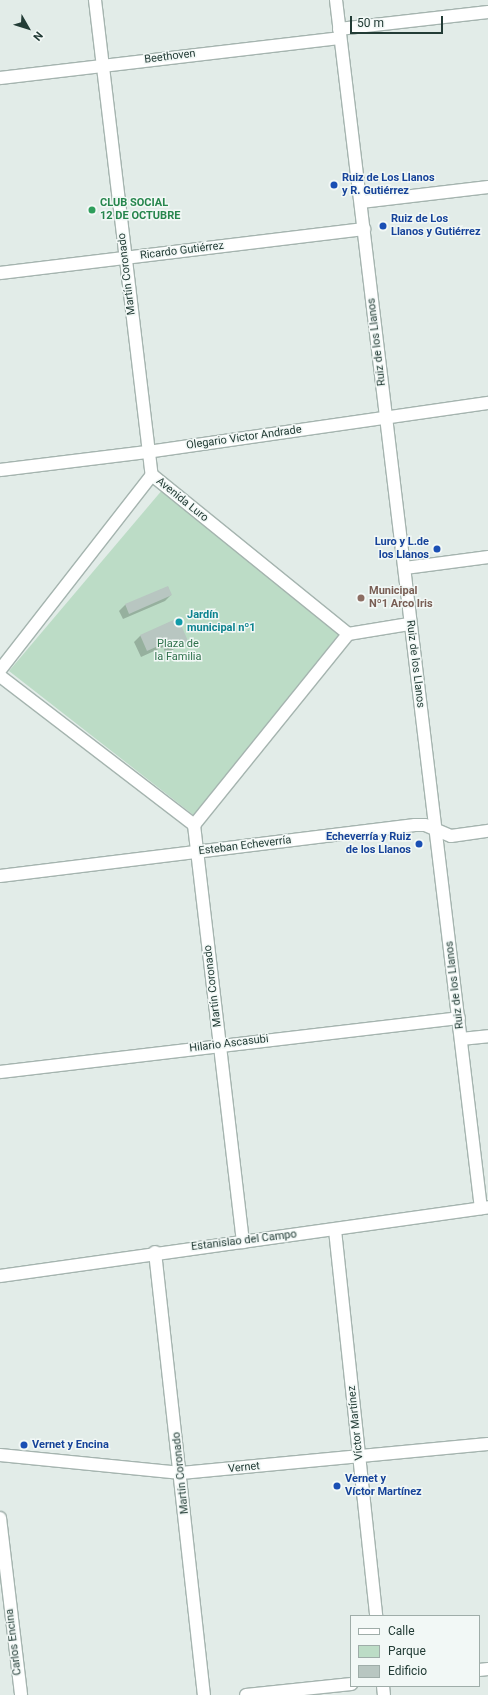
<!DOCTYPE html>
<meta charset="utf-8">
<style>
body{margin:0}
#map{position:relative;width:488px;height:1695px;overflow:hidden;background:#e2ece8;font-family:Roboto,sans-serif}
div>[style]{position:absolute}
.green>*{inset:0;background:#bcdcc6}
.shadow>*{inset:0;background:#0003}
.building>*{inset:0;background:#b8c6c1}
.roads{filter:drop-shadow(1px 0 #a5b4af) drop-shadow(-1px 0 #a5b4af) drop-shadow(0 1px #a5b4af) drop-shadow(0 -1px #a5b4af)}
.minor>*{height:12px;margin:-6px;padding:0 6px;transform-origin:6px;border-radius:6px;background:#fff}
.dots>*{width:11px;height:11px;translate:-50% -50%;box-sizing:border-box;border:2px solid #f2f8f6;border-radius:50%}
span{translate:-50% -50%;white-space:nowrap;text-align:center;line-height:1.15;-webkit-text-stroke:3px #f2f8f6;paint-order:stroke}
.street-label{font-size:11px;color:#233c36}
.transit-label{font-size:11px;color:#164399;font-weight:700}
.left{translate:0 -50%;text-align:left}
.right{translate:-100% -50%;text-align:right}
.leisure-label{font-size:11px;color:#27864d;font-weight:700}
.education-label{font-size:11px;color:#785e54;font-weight:700}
.culture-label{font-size:11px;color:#0d838f;font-weight:700}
.park-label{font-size:11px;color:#2f714c}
.legend{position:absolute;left:350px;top:1615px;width:130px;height:72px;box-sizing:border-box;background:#f2f8f6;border:1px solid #9fada9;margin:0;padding:5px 7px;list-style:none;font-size:12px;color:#233c36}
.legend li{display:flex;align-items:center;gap:8px;height:20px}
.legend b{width:20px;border:1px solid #9fada9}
.north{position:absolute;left:8px;top:8px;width:40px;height:40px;-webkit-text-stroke:3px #f2f8f6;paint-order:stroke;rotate:129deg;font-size:11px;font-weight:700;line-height:16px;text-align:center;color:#233c36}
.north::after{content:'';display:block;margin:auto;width:14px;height:18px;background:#233c36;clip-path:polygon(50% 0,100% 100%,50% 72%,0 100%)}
.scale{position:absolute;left:350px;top:16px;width:93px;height:18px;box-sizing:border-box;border:2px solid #233c36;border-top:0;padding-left:5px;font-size:12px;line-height:14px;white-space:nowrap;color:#233c36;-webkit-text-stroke:3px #f2f8f6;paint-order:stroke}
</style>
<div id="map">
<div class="green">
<div style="clip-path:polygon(163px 489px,341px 633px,196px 817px,9px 671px)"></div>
</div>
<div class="shadow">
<div style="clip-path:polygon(168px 587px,171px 595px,165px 601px,123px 619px,119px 611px,125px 605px)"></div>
<div style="clip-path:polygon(177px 619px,187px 641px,166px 654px,163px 647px,141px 657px,134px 642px,140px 636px)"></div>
</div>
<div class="building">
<div style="clip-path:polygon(168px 586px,172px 595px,129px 614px,125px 604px)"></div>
<div style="clip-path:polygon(178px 618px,188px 641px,172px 649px,169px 641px,147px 651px,140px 635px)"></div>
</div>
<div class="roads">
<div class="minor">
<div style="left:95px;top:0;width:478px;rotate:83.2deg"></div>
<div style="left:336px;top:0;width:1217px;rotate:83.16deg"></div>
<div style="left:339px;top:29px;width:150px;rotate:-6.5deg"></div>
<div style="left:0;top:78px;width:342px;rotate:-6.7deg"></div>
<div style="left:361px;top:202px;width:128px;rotate:-6.7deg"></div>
<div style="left:0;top:273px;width:367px;rotate:-6.9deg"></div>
<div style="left:0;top:470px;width:148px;rotate:-7deg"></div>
<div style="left:147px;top:452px;width:345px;rotate:-8.2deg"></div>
<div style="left:152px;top:475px;width:252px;rotate:39deg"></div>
<div style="left:405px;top:568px;width:84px;rotate:-7.5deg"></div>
<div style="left:0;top:670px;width:247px;rotate:-52.1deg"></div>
<div style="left:0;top:676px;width:245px;rotate:37.5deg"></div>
<div style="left:194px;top:825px;width:420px;rotate:83.3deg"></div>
<div style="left:194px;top:825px;width:245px;rotate:-51.1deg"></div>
<div style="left:348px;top:634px;width:62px;rotate:-9.3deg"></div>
<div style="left:0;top:876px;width:418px;rotate:-7deg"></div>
<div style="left:415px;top:825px;width:10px"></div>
<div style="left:425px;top:825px;width:28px;rotate:23deg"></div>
<div style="left:451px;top:836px;width:37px;rotate:-8deg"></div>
<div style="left:461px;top:1039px;width:27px;rotate:-6deg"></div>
<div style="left:0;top:1072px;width:462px;rotate:-6.7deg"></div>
<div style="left:335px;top:1230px;width:388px;rotate:83.9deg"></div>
<div style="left:155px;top:1252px;width:446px;rotate:83.7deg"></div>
<div style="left:0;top:1276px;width:493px;rotate:-8deg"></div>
<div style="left:0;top:1455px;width:182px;rotate:5.7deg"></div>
<div style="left:181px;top:1473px;width:308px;rotate:-5.4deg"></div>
<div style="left:0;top:1518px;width:178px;rotate:83.2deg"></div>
<div style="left:479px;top:1670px;width:9px;rotate:-6deg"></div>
<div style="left:383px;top:1686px;width:9px;rotate:84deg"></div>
<div style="left:246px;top:1695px;width:106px;rotate:-6deg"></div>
</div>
</div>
<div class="dots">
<div style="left:334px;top:185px;background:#1a4fb4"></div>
<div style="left:92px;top:210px;background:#2e9e5b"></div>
<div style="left:383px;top:226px;background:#1a4fb4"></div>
<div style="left:437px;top:549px;background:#1a4fb4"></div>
<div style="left:361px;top:598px;background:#8d6e63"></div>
<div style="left:179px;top:622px;background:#0f9aa8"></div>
<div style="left:419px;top:844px;background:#1a4fb4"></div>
<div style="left:24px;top:1445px;background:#1a4fb4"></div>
<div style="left:337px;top:1486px;background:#1a4fb4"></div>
</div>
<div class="street-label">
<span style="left:170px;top:57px;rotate:-7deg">Beethoven</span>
<span style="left:182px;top:251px;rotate:-7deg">Ricardo Gutiérrez</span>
<span style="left:127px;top:274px;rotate:-97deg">Martín Coronado</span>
<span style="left:377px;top:342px;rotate:-97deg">Ruiz de los Llanos</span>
<span style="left:244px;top:438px;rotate:-8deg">Olegario Victor Andrade</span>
<span style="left:182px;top:500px;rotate:39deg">Avenida Luro</span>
<span style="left:415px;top:664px;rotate:83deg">Ruiz de los Llanos</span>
<span style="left:245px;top:846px;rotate:-7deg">Esteban Echeverría</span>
<span style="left:455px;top:985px;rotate:-97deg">Ruiz de los Llanos</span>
<span style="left:213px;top:986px;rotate:-97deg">Martín Coronado</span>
<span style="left:229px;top:1044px;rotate:-7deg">Hilario Ascasubi</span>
<span style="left:244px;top:1241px;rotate:-7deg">Estanislao del Campo</span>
<span style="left:356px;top:1423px;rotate:-96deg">Víctor Martínez</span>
<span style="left:244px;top:1468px;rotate:-6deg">Vernet</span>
<span style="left:181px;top:1473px;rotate:-96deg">Martín Coronado</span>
<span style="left:14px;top:1642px;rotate:-97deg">Carlos Encina</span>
</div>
<div class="transit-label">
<span class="left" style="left:342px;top:185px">Ruiz de Los Llanos<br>y R. Gutiérrez</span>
<span class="left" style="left:391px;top:226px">Ruiz de Los<br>Llanos y Gutiérrez</span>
<span class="right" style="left:429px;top:549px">Luro y L.de<br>los Llanos</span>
<span class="right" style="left:411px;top:844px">Echeverría y Ruiz<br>de los Llanos</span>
<span class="left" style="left:32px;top:1445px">Vernet y Encina</span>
<span class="left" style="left:345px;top:1486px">Vernet y<br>Víctor Martínez</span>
</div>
<div class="leisure-label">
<span class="left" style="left:100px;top:210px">CLUB SOCIAL<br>12 DE OCTUBRE</span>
</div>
<div class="education-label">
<span class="left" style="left:369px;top:598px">Municipal<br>Nº1 Arco Iris</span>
</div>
<div class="culture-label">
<span class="left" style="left:187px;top:622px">Jardín<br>municipal nº1</span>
</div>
<div class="park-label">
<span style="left:178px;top:651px">Plaza de<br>la Familia</span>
</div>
<ul class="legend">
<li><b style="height:5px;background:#fff"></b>Calle</li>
<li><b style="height:11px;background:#bcdcc6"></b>Parque</li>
<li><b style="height:11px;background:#b8c6c1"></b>Edificio</li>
</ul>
<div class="north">N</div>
<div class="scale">50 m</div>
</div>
